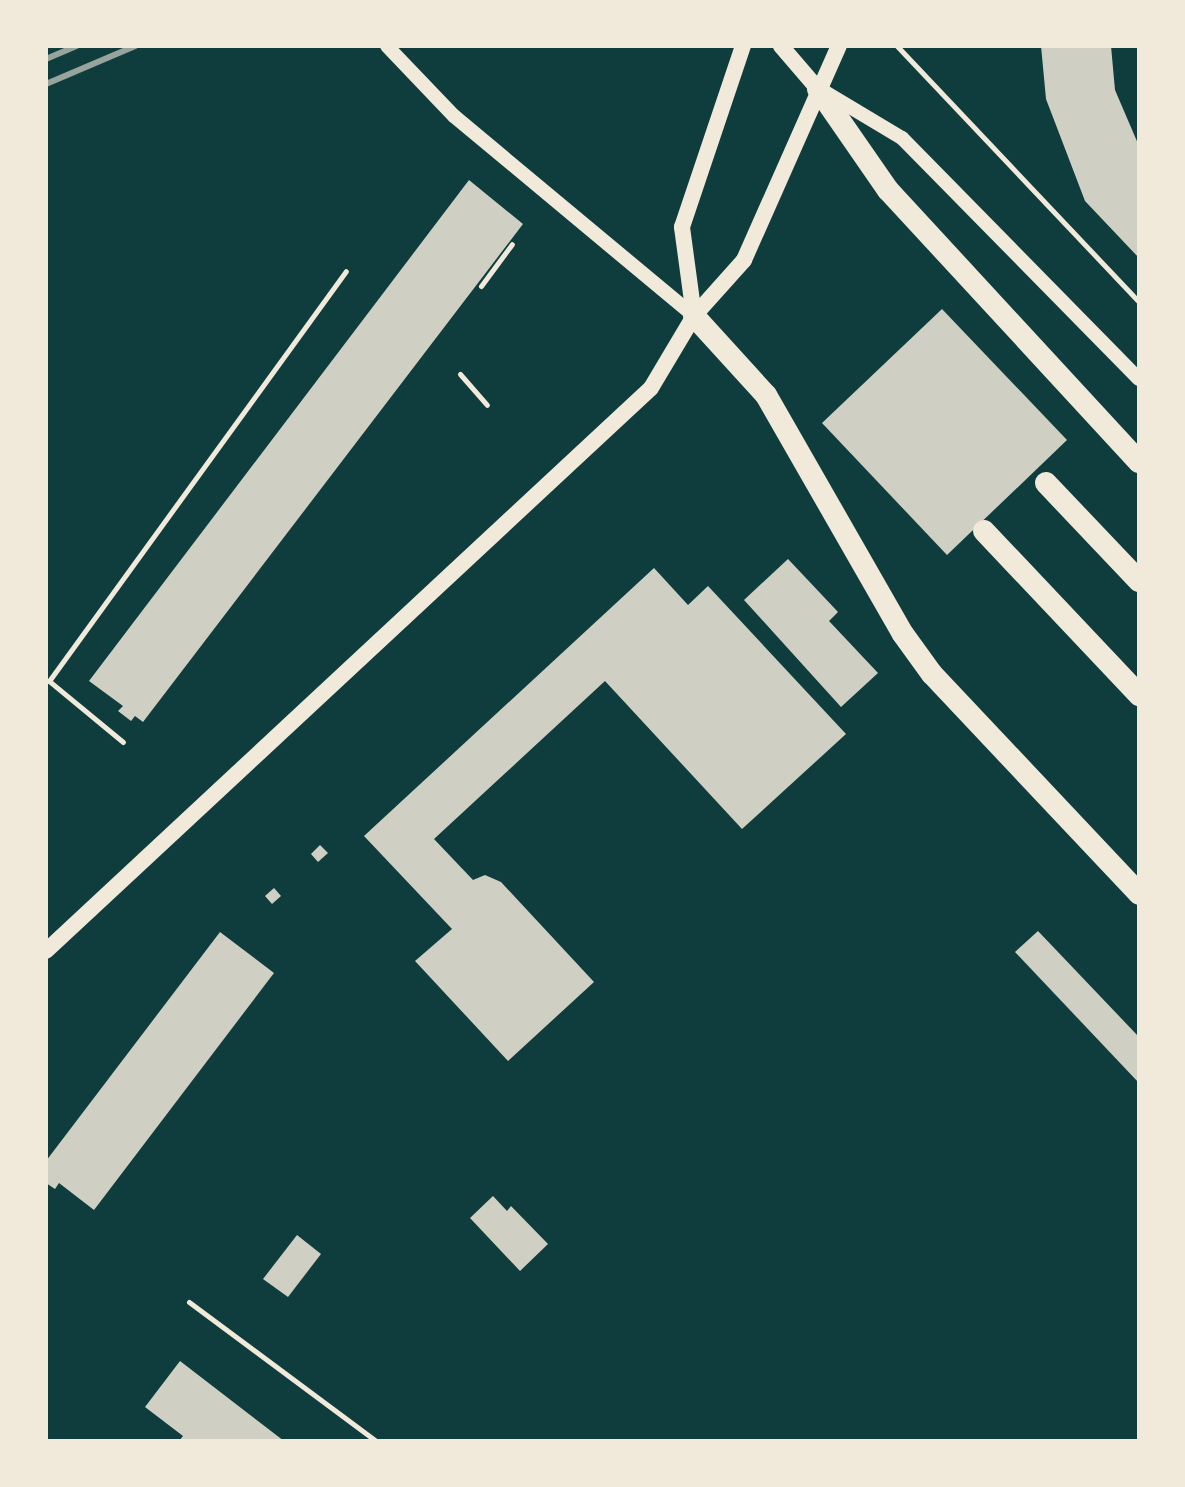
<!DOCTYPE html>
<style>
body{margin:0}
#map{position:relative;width:1185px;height:1487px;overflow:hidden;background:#0f3d3e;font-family:Helvetica,sans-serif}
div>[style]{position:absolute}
.building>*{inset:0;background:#cfcfc3}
.path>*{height:5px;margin:-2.5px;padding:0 2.5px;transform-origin:2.5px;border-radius:2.5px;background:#f1e9da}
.tertiary>*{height:14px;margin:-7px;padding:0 7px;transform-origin:7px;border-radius:7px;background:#f1e9da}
.secondary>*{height:16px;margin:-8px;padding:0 8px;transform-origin:8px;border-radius:8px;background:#f1e9da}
.trunk>*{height:22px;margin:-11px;padding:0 11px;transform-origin:11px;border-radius:11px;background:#f1e9da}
.rail>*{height:6px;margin:-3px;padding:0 3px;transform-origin:3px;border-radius:3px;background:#97a49c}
span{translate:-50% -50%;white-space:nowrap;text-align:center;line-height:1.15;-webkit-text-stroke:7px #f1e9da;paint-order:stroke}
.frame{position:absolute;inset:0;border:48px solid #f1e9da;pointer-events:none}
</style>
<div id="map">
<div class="building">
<div style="clip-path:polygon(1041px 46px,1111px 46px,1115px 90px,1139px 146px,1139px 258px,1085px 201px,1046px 99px)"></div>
<div style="clip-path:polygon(469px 180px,523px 224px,143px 722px,135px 716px,131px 721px,118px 711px,123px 706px,89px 681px)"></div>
<div style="clip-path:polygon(942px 309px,1067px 440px,947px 555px,822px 423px)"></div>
<div style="clip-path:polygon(788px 559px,838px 612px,829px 621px,878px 673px,841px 707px,744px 600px)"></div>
<div style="clip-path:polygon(654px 568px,688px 605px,708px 586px,846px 734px,742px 829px,605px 681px,434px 839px,473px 880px,485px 875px,501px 882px,594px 982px,508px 1061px,415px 961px,452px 929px,364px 836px)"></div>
<div style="clip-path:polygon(320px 845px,328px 853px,318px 862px,311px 854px)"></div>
<div style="clip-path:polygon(274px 888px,281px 896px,272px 904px,265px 896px)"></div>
<div style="clip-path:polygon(1038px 931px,1139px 1037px,1139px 1083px,1015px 952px)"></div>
<div style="clip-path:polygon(220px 932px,274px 973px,94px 1210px,59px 1183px,55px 1189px,46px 1183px,46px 1161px)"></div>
<div style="clip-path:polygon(493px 1196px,507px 1211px,511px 1206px,548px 1244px,520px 1271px,470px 1218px)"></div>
<div style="clip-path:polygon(297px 1235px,321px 1254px,288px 1297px,263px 1279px)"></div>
<div style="clip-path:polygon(180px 1361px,284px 1441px,179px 1441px,183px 1436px,145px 1407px)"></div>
</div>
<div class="path">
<div style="left:897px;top:46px;width:352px;rotate:46.6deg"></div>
<div style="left:481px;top:286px;width:52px;rotate:-53.6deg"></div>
<div style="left:460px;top:374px;width:41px;rotate:48.9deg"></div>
<div style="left:123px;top:742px;width:96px;rotate:-140.5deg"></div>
<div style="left:49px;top:681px;width:506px;rotate:-54.08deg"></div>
<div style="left:189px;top:1302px;width:233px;rotate:36.6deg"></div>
</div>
<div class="tertiary">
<div style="left:387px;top:46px;width:97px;rotate:46.3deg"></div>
<div style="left:454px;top:116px;width:312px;rotate:39.8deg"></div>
<div style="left:825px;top:92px;width:90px;rotate:30.9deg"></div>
<div style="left:902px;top:138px;width:338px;rotate:45.5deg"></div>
</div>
<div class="secondary">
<div style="left:781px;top:46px;width:57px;rotate:49.3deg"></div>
<div style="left:694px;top:316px;width:90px;rotate:-97.7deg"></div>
<div style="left:682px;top:227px;width:191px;rotate:-71.4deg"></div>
<div style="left:46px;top:951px;width:826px;rotate:-42.94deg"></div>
<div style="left:651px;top:388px;width:84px;rotate:-59.2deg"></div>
<div style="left:694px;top:316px;width:75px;rotate:-48.2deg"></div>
<div style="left:744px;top:260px;width:234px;rotate:-66.1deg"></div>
</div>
<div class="trunk">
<div style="left:818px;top:89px;width:123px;rotate:55.3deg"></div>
<div style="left:888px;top:190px;width:370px;rotate:47.3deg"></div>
<div style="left:694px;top:316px;width:107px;rotate:47.7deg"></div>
<div style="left:766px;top:395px;width:275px;rotate:60.2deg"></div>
<div style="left:903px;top:634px;width:49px;rotate:54.1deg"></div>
<div style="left:932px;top:674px;width:302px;rotate:46.7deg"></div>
<div style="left:1046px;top:483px;width:135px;rotate:46.5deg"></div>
<div style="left:984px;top:531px;width:226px;rotate:46.6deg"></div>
</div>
<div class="rail">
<div style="left:46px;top:59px;width:33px;rotate:-23deg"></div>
<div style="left:46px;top:84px;width:97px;rotate:-23.1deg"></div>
</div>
<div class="frame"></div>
</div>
